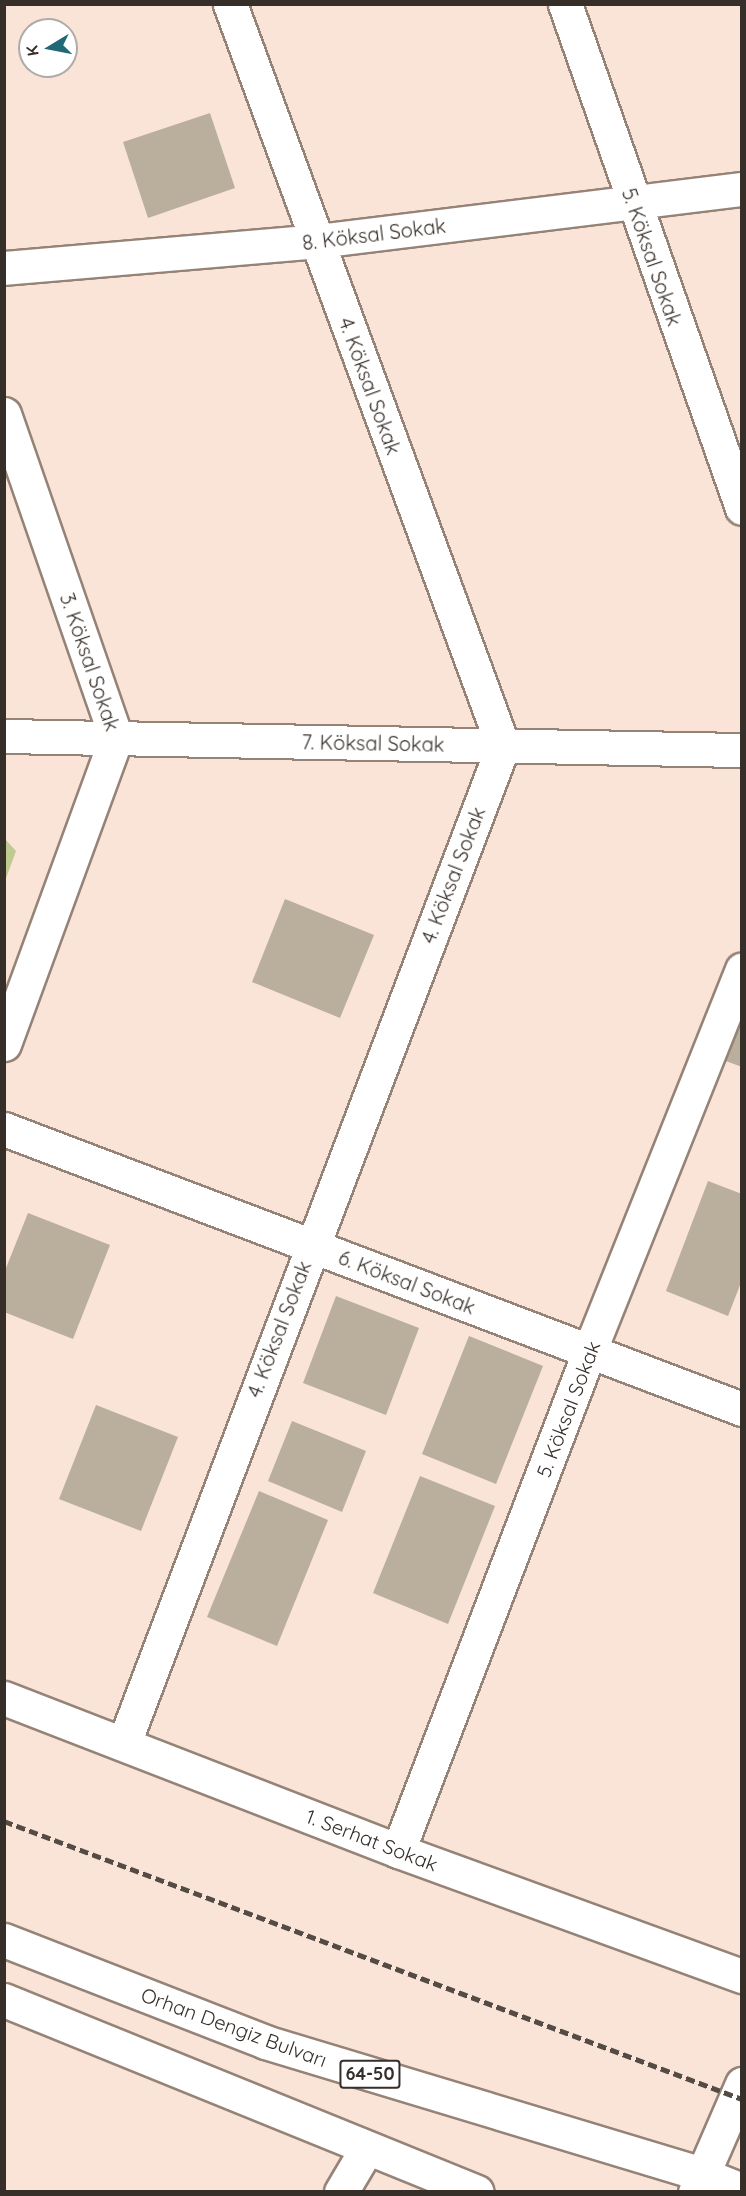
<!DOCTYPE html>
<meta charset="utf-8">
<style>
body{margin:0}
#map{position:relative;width:746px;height:2196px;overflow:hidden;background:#f9e4d7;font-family:Quicksand,sans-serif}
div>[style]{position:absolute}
.green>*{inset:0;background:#beca90}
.building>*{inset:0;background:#b9af9c}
.roads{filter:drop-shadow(2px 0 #968377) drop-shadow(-2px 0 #968377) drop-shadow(0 2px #968377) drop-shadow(0 -2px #968377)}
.street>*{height:33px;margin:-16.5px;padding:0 16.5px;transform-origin:16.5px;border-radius:16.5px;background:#fff}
.primary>*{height:33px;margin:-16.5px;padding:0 16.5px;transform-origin:16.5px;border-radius:16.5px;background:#fff}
.rail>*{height:4.5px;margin-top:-2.25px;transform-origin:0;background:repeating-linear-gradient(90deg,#554b45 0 9px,transparent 0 13.5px)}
span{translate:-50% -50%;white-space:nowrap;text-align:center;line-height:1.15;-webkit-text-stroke:4.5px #fff;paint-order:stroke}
.shield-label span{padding:2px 4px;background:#fff;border:2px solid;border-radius:4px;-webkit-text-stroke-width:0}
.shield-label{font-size:18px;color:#362e29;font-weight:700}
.street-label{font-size:20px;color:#362e29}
.frame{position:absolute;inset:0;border:6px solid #362e29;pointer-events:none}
.north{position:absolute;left:18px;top:18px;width:60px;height:60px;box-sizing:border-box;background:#fff;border:2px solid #afaba9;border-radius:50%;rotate:260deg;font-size:16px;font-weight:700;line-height:24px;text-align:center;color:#362e29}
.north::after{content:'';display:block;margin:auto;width:21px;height:27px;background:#216877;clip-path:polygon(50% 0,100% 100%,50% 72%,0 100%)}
</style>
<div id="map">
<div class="green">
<div style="clip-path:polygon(5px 839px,16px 851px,5px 881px)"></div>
</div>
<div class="building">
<div style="clip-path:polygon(210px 113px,235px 188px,148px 218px,123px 142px)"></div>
<div style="clip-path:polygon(285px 899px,374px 935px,340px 1018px,252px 982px)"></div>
<div style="clip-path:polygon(742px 1013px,742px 1067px,723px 1060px)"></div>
<div style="clip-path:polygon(708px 1181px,742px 1194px,742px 1280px,728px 1316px,666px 1291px)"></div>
<div style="clip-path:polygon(28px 1213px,110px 1245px,73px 1339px,4px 1312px,4px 1273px)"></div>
<div style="clip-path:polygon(336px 1296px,419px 1328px,386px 1415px,303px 1383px)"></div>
<div style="clip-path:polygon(469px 1336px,543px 1366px,496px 1484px,422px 1454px)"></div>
<div style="clip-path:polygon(96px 1405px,178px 1437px,141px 1531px,59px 1499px)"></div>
<div style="clip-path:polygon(292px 1421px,366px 1451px,342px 1512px,268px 1481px)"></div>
<div style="clip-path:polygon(420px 1476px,495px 1506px,448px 1624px,373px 1593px)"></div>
<div style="clip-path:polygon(259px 1491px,328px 1520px,277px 1646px,207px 1617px)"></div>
</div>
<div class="roads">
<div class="street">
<div style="left:565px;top:4px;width:534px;rotate:70.65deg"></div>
<div style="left:4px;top:268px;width:314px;rotate:-4.9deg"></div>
<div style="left:317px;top:241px;width:428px;rotate:-7deg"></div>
<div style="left:4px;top:414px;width:343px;rotate:70.9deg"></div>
<div style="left:116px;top:738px;width:326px;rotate:110.1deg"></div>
<div style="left:4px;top:736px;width:738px;rotate:1.09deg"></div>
<div style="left:4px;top:1129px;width:789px;rotate:20.78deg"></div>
<div style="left:4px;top:1698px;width:423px;rotate:21.2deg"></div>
<div style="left:398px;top:1851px;width:366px;rotate:20deg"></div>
<div style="left:124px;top:1743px;width:1067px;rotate:-69.19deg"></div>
<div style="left:503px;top:746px;width:791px;rotate:-110.2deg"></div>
<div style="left:398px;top:1851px;width:534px;rotate:-69.05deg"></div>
<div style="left:589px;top:1352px;width:412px;rotate:-68.2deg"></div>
<div style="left:341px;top:2192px;width:51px;rotate:-59.4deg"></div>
</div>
<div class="primary">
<div style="left:4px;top:1940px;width:280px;rotate:21.3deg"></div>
<div style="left:265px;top:2042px;width:457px;rotate:16.8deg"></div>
<div style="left:702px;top:2174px;width:43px;rotate:21.8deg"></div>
<div style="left:4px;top:2000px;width:510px;rotate:22.09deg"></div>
<div style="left:695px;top:2192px;width:118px;rotate:-66.5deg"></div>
</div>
</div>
<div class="rail">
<div style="left:4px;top:1821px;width:789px;rotate:20.64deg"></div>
</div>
<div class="shield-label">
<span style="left:370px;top:2074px">64-50</span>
</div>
<div class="street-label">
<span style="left:374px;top:234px;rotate:-7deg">8. Köksal Sokak</span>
<span style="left:652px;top:257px;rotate:71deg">5. Köksal Sokak</span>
<span style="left:370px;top:386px;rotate:70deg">4. Köksal Sokak</span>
<span style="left:90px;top:662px;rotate:71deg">3. Köksal Sokak</span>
<span style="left:373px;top:743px;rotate:1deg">7. Köksal Sokak</span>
<span style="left:453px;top:875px;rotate:-69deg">4. Köksal Sokak</span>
<span style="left:407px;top:1282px;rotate:21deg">6. Köksal Sokak</span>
<span style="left:279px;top:1329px;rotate:-69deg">4. Köksal Sokak</span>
<span style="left:568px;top:1409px;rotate:-69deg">5. Köksal Sokak</span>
<span style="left:372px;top:1840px;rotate:21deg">1. Serhat Sokak</span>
<span style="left:234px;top:2027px;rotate:20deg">Orhan Dengiz Bulvarı</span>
</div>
<div class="frame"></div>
<div class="north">K</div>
</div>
